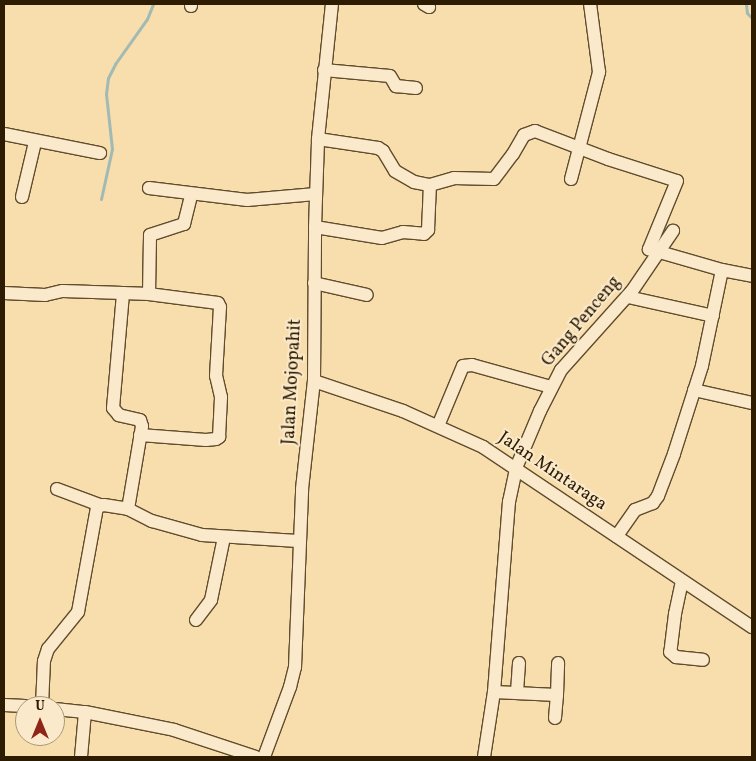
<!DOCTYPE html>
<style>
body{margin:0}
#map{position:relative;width:756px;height:761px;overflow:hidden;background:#f8ddad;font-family:Vollkorn,serif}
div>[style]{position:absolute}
.stream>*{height:3px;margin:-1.5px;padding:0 1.5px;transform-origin:1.5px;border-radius:1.5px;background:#a2bab4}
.roads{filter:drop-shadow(1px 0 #604c2d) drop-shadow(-1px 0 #604c2d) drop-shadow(0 1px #604c2d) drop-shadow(0 -1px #604c2d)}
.minor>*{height:12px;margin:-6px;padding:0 6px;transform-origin:6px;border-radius:6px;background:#fae9ca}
span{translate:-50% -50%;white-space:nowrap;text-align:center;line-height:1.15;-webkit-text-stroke:4px #fae9ca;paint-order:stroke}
.street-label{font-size:18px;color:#2d1c02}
.frame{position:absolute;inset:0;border:5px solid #2d1c02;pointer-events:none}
.north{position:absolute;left:15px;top:696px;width:50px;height:50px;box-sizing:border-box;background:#fae9ca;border:1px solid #a8977a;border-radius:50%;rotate:0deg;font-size:14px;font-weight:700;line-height:20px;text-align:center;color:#2d1c02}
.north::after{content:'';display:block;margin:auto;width:18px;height:22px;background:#8f2418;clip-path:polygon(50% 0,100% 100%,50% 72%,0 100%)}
</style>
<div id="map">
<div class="stream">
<div style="left:746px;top:4px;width:9px;rotate:84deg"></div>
<div style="left:747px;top:13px;width:7px;rotate:45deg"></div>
<div style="left:101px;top:199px;width:51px;rotate:-77.6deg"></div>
<div style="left:112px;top:149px;width:55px;rotate:-96.2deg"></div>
<div style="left:106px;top:94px;width:16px;rotate:-83deg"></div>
<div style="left:108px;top:78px;width:16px;rotate:-63deg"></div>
<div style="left:115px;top:64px;width:55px;rotate:-54.6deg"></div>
<div style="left:147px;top:19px;width:16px;rotate:-68deg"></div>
</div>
<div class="roads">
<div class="minor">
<div style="left:424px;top:4px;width:6px;rotate:31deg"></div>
<div style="left:191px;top:6px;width:2px;rotate:-90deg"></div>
<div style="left:324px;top:70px;width:66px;rotate:5.2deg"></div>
<div style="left:390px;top:76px;width:12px;rotate:59deg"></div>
<div style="left:396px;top:86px;width:20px;rotate:6deg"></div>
<div style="left:4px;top:134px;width:98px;rotate:11.2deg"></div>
<div style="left:318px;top:139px;width:61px;rotate:8.5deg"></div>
<div style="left:378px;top:148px;width:6px;rotate:31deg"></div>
<div style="left:383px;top:151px;width:23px;rotate:59deg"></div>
<div style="left:395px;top:171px;width:22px;rotate:30deg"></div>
<div style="left:414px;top:182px;width:16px;rotate:11deg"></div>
<div style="left:430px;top:185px;width:25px;rotate:-16deg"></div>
<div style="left:454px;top:178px;width:40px;rotate:1.4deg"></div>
<div style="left:494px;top:179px;width:31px;rotate:-53deg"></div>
<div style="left:513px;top:154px;width:22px;rotate:-60deg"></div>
<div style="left:524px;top:135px;width:12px;rotate:-20deg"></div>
<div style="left:535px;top:131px;width:78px;rotate:21deg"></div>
<div style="left:608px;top:159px;width:72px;rotate:17.7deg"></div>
<div style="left:677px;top:181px;width:74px;rotate:112.4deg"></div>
<div style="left:649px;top:249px;width:76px;rotate:16deg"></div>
<div style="left:722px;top:270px;width:98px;rotate:101.8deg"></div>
<div style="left:702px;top:366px;width:92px;rotate:107.7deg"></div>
<div style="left:674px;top:454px;width:45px;rotate:110.9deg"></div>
<div style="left:658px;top:496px;width:9px;rotate:126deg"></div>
<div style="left:653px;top:503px;width:19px;rotate:159deg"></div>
<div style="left:635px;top:510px;width:32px;rotate:125deg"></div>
<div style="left:571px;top:179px;width:111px;rotate:-75.3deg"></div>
<div style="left:599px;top:72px;width:69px;rotate:-97.5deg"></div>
<div style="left:149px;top:188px;width:99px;rotate:7deg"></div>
<div style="left:247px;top:200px;width:69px;rotate:-5deg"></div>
<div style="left:22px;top:197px;width:57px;rotate:-76.7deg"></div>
<div style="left:315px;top:227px;width:68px;rotate:9.3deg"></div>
<div style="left:382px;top:238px;width:22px;rotate:-16deg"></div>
<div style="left:403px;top:232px;width:21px;rotate:5deg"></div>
<div style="left:424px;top:234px;width:6px;rotate:-45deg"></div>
<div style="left:428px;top:230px;width:45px;rotate:-87.5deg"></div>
<div style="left:722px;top:270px;width:31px;rotate:11deg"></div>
<div style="left:314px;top:283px;width:54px;rotate:12.8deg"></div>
<div style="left:4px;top:293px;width:41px;rotate:2.8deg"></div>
<div style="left:45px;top:295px;width:18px;rotate:-13deg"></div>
<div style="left:63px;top:291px;width:60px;rotate:1.9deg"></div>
<div style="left:628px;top:297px;width:87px;rotate:12.6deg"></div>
<div style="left:314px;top:381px;width:94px;rotate:18.6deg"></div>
<div style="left:403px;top:411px;width:88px;rotate:24.2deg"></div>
<div style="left:483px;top:447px;width:324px;rotate:33.8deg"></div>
<div style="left:694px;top:390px;width:59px;rotate:12.6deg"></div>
<div style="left:438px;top:426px;width:65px;rotate:-67.4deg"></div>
<div style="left:463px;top:366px;width:9px;rotate:-6deg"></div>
<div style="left:472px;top:365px;width:82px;rotate:15.6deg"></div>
<div style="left:140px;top:435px;width:66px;rotate:4.3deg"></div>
<div style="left:206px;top:440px;width:10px;rotate:-6deg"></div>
<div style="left:216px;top:439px;width:4px;rotate:-34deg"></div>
<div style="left:219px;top:437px;width:40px;rotate:-87.1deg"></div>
<div style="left:221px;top:397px;width:22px;rotate:-103deg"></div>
<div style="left:216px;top:376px;width:69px;rotate:-86.7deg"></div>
<div style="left:220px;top:307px;width:4px;rotate:-117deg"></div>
<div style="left:218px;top:303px;width:70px;rotate:-172.6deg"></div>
<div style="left:149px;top:294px;width:59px;rotate:-89deg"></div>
<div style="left:150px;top:235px;width:36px;rotate:-18deg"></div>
<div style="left:184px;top:224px;width:30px;rotate:-76deg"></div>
<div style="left:57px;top:489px;width:46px;rotate:20.4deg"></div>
<div style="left:128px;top:509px;width:27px;rotate:27deg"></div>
<div style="left:152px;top:521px;width:52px;rotate:15.6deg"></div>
<div style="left:202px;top:535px;width:96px;rotate:3.6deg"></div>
<div style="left:682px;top:581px;width:34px;rotate:102deg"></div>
<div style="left:675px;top:614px;width:38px;rotate:97deg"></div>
<div style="left:670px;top:652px;width:8px;rotate:40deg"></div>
<div style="left:676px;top:657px;width:27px;rotate:6deg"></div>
<div style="left:196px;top:620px;width:25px;rotate:-53deg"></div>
<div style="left:211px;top:600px;width:64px;rotate:-78.3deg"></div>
<div style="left:494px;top:692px;width:63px;rotate:2.7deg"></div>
<div style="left:557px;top:695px;width:23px;rotate:95deg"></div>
<div style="left:517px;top:692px;width:29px;rotate:-86deg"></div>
<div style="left:557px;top:695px;width:32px;rotate:-88deg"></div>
<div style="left:4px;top:705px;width:21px;rotate:3deg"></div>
<div style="left:42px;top:706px;width:45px;rotate:-87.5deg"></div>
<div style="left:44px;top:661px;width:13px;rotate:-72deg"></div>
<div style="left:48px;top:649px;width:48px;rotate:-51deg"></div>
<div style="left:78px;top:612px;width:107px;rotate:-79.7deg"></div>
<div style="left:97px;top:507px;width:7px;rotate:-16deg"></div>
<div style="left:104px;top:505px;width:24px;rotate:9deg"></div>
<div style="left:128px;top:509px;width:84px;rotate:-80.4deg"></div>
<div style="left:142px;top:426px;width:6px;rotate:-108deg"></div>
<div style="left:140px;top:420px;width:22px;rotate:-167deg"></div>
<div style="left:119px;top:415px;width:9px;rotate:-131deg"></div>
<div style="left:113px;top:408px;width:115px;rotate:-85deg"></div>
<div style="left:123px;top:293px;width:26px;rotate:2deg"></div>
<div style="left:55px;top:709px;width:30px;rotate:6deg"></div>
<div style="left:85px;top:712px;width:91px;rotate:11.4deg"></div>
<div style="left:174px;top:730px;width:86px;rotate:18.2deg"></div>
<div style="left:81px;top:757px;width:45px;rotate:-84.9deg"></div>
<div style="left:264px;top:757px;width:75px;rotate:-69.6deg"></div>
<div style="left:290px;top:687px;width:21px;rotate:-76deg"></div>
<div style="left:295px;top:667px;width:178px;rotate:-87.7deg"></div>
<div style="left:302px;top:489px;width:109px;rotate:-83.7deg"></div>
<div style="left:314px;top:381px;width:154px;rotate:-89.6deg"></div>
<div style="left:315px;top:227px;width:88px;rotate:-88deg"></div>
<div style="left:318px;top:139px;width:136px;rotate:-84.1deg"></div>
<div style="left:484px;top:757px;width:66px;rotate:-81.3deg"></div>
<div style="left:494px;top:692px;width:191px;rotate:-85.5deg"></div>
<div style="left:509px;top:502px;width:35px;rotate:-78deg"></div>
<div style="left:516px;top:468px;width:62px;rotate:-67.2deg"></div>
<div style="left:540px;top:411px;width:46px;rotate:-62.9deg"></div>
<div style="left:561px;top:370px;width:106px;rotate:-48.1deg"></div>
<div style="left:632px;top:291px;width:73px;rotate:-55.7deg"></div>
</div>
</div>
<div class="street-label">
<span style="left:582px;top:322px;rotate:-50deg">Gang Penceng</span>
<span style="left:293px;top:382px;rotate:-87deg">Jalan Mojopahit</span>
<span style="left:552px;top:472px;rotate:34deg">Jalan Mintaraga</span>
</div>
<div class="frame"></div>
<div class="north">U</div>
</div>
